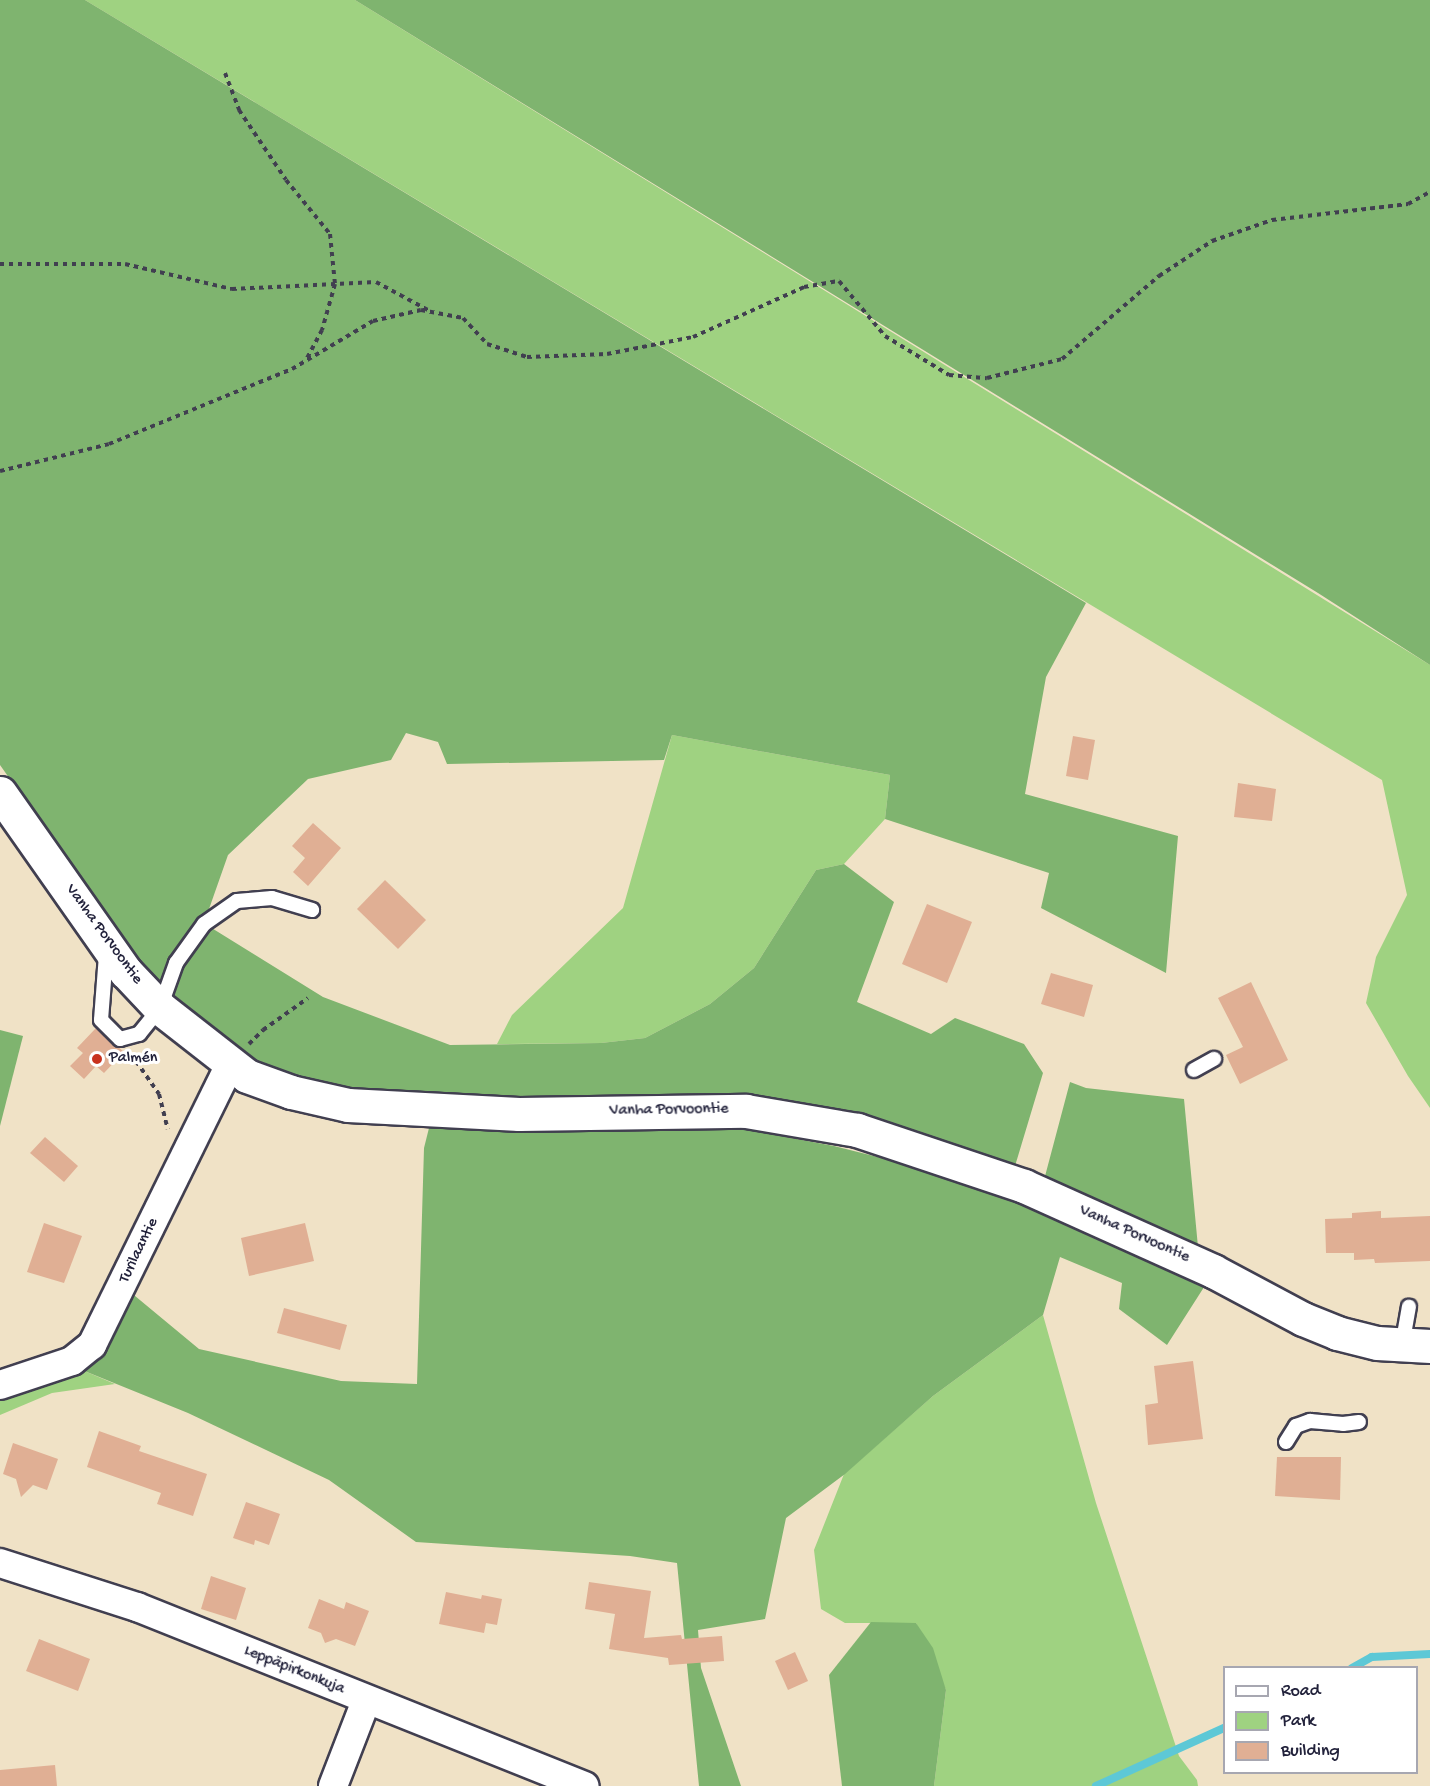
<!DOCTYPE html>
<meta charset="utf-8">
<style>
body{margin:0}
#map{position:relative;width:1430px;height:1786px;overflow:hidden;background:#f0e2c6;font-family:"Gochi Hand",sans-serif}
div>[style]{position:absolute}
.green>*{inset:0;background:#9fd281}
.forest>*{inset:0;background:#7fb46f}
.stream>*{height:8px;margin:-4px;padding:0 4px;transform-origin:4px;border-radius:4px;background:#5dc8d6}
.building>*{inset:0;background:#e0af94}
.path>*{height:4px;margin-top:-2px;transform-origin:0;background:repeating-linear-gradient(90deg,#413f50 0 4.5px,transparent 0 9px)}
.roads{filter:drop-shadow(2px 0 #413f50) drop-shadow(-2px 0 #413f50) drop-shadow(0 2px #413f50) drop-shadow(0 -2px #413f50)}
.service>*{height:14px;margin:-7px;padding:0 7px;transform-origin:7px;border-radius:7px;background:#fff}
.minor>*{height:28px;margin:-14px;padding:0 14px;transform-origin:14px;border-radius:14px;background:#fff}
.tertiary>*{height:33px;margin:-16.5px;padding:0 16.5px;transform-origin:16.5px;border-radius:16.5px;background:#fff}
.dots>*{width:16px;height:16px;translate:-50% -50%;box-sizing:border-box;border:3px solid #fff;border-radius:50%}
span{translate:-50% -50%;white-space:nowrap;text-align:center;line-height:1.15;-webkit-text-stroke:6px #fff;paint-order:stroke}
.street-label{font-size:16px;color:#22223b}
.poi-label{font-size:16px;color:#22223b}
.left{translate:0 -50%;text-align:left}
.legend{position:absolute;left:1223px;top:1666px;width:195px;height:108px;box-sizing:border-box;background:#fff;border:2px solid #a7a7b1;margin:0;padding:8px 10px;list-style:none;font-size:18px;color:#22223b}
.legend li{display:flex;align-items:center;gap:12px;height:30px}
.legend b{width:30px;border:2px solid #a7a7b1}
</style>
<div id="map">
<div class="green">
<div style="clip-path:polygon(85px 0,355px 0,1430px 665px,1430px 1108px,1408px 1076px,1366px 1003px,1376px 957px,1407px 895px,1382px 780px)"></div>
<div style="clip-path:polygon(672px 735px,890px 775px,885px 819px,844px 864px,816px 870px,754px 968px,710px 1004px,645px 1038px,601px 1043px,497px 1044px,512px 1015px,623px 908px)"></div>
<div style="clip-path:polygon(1043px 1315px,1096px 1503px,1179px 1756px,1197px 1780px,1198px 1786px,934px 1786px,946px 1690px,916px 1623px,845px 1623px,821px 1609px,814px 1550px,844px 1474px,933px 1396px)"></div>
<div style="clip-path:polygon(82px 1370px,115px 1384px,52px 1393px,0 1415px,0 1375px)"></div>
</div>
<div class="forest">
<div style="clip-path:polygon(0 0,85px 0,1086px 603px,1046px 677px,1025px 794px,1178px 836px,1166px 973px,1041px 908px,1049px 873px,885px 819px,890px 775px,672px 735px,664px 760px,447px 764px,438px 742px,406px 733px,391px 760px,308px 779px,228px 855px,209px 909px,171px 960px,159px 984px,116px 929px,0 765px)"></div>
<div style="clip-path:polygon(355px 0,1430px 0,1430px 665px,1318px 593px)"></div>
<div style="clip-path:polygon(844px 864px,894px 902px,857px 1002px,931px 1034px,955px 1018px,1024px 1044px,1043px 1073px,1015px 1166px,972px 1151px,512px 1100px,341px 1092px,258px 1065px,170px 995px,181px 966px,210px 927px,323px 997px,450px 1045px,601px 1043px,645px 1038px,710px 1004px,754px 968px,816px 870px)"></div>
<div style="clip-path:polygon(0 1030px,23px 1036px,0 1126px)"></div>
<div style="clip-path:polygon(1070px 1082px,1086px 1088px,1184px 1099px,1198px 1247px,1044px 1180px)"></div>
<div style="clip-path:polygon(664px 1127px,743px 1129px,834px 1146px,977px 1182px,1206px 1284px,1167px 1345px,1119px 1309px,1122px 1283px,1060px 1257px,1043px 1315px,933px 1396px,845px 1474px,786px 1518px,765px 1619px,698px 1630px,701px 1668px,741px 1786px,699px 1786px,677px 1563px,630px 1556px,416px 1542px,329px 1480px,188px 1413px,82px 1370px,123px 1286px,199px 1349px,341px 1381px,417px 1384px,424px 1148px,429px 1128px)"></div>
<div style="clip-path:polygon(871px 1622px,916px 1623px,933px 1648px,946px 1690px,934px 1786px,842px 1786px,829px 1675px)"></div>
</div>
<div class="stream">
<div style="left:1352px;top:1668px;width:23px;rotate:-29deg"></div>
<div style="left:1372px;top:1657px;width:58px;rotate:-3deg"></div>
<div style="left:1096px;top:1786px;width:141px;rotate:-24.4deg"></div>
</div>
<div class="building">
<div style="clip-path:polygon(1073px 736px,1095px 740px,1088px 780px,1066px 776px)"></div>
<div style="clip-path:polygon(1238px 783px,1276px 789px,1272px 821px,1234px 817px)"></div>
<div style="clip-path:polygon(313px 823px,341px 848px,308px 886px,293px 872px,305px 858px,292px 846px)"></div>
<div style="clip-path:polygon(385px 880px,426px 920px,398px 949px,357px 909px)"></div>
<div style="clip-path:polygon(927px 904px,972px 922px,947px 983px,902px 964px)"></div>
<div style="clip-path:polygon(1051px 973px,1093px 985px,1084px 1017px,1041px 1004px)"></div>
<div style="clip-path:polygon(1251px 982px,1288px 1060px,1240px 1084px,1226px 1055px,1243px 1047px,1218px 998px)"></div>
<div style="clip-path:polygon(96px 1028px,124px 1052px,104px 1073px,96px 1066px,84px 1079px,70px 1066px,83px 1053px,77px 1048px)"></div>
<div style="clip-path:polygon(45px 1137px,78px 1166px,64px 1182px,30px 1153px)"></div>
<div style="clip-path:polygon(1381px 1211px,1381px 1218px,1430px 1216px,1430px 1261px,1375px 1263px,1374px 1259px,1354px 1260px,1354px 1253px,1326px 1253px,1325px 1219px,1352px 1218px,1352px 1213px)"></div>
<div style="clip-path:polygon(44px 1223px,82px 1236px,64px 1283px,27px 1272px)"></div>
<div style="clip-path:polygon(305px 1223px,314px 1261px,249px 1276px,241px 1238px)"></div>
<div style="clip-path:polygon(284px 1308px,347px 1325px,340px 1350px,277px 1333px)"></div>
<div style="clip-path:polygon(1193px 1361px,1203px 1439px,1148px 1445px,1145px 1405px,1158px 1403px,1154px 1366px)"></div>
<div style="clip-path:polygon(99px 1431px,141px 1446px,139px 1451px,207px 1474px,193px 1516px,157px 1504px,161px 1493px,87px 1467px)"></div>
<div style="clip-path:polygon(13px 1443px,58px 1459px,47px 1490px,33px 1485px,21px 1497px,16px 1479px,3px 1474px)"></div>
<div style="clip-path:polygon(1277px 1457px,1341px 1457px,1340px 1500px,1275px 1496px)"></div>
<div style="clip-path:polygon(246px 1502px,280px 1514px,269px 1545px,255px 1540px,254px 1545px,233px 1538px)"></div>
<div style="clip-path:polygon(211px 1576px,246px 1588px,236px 1620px,201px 1609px)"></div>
<div style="clip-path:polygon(589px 1582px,651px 1591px,644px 1638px,681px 1635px,682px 1639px,722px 1636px,724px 1661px,669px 1665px,668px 1658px,609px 1649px,615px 1614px,585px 1609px)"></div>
<div style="clip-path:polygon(446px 1592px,481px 1599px,482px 1595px,502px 1599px,497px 1625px,486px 1623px,484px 1633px,439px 1624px)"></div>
<div style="clip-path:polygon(319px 1599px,344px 1609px,346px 1602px,369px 1611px,355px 1646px,336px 1639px,325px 1643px,321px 1633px,308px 1628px)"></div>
<div style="clip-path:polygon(39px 1639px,90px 1659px,78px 1691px,26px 1671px)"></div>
<div style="clip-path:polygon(795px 1652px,808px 1681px,788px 1690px,775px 1661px)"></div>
<div style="clip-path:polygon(55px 1765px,57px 1786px,0 1786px,0 1770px)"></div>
</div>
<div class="path">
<div style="left:225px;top:73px;width:40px;rotate:69deg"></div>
<div style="left:239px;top:110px;width:84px;rotate:56.1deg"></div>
<div style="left:286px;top:180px;width:70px;rotate:50.8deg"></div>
<div style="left:330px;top:234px;width:50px;rotate:84.3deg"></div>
<div style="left:335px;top:284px;width:48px;rotate:105.8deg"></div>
<div style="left:322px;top:330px;width:34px;rotate:118deg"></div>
<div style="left:0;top:264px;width:125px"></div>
<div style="left:125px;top:264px;width:110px;rotate:13.2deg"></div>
<div style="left:232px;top:289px;width:144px;rotate:-2.8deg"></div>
<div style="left:376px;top:282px;width:59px;rotate:28.3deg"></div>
<div style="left:0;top:471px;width:112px;rotate:-13.9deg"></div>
<div style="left:109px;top:444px;width:198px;rotate:-22.3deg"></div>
<div style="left:292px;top:369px;width:94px;rotate:-30.7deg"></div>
<div style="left:373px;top:321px;width:49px;rotate:-12.9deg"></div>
<div style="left:421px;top:310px;width:43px;rotate:10.8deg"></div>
<div style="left:463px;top:318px;width:35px;rotate:47deg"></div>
<div style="left:487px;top:344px;width:42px;rotate:18deg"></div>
<div style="left:527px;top:357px;width:80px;rotate:-2.1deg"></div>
<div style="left:607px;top:354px;width:88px;rotate:-11.2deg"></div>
<div style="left:693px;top:337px;width:122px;rotate:-24.2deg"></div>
<div style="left:804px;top:287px;width:36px;rotate:-10deg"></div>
<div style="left:839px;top:281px;width:72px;rotate:50.1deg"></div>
<div style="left:885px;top:336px;width:75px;rotate:31.4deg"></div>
<div style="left:949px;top:375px;width:38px;rotate:5deg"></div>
<div style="left:987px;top:378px;width:77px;rotate:-14.2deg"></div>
<div style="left:1062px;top:359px;width:128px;rotate:-40.6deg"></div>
<div style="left:1159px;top:276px;width:64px;rotate:-33.4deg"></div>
<div style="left:1212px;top:241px;width:64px;rotate:-19.3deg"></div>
<div style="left:1272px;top:220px;width:137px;rotate:-6.7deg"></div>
<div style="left:1408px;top:204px;width:25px;rotate:-29deg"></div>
<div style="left:249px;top:1044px;width:20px;rotate:-45deg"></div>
<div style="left:263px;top:1030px;width:55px;rotate:-35.4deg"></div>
<div style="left:131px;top:1054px;width:49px;rotate:55deg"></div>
<div style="left:159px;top:1094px;width:36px;rotate:76deg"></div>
</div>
<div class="roads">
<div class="service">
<div style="left:106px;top:955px;width:65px;rotate:94.4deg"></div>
<div style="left:101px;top:1020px;width:27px;rotate:45deg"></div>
<div style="left:120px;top:1039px;width:20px;rotate:-15deg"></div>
<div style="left:139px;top:1034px;width:33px;rotate:-51deg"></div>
<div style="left:160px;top:1008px;width:48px;rotate:-70.4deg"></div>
<div style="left:176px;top:963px;width:48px;rotate:-54.3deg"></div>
<div style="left:204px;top:924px;width:40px;rotate:-34.9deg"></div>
<div style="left:237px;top:901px;width:35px;rotate:-5deg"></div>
<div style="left:272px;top:898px;width:42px;rotate:16.7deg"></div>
<div style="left:1194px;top:1070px;width:23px;rotate:-29deg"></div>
<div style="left:1402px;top:1346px;width:40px;rotate:-80deg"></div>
<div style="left:1286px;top:1442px;width:19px;rotate:-58deg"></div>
<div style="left:1296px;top:1426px;width:15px;rotate:-20deg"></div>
<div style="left:1310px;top:1421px;width:33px;rotate:5deg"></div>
<div style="left:1343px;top:1424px;width:16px;rotate:-7deg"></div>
</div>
<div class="minor">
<div style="left:0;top:1385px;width:76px;rotate:-18.4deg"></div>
<div style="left:72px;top:1361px;width:26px;rotate:-39deg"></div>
<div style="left:92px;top:1345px;width:312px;rotate:-63.8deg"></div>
<div style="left:0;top:1563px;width:144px;rotate:17.8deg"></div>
<div style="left:137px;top:1607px;width:482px;rotate:21.8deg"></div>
<div style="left:333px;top:1786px;width:91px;rotate:-68.8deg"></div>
</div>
<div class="tertiary">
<div style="left:0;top:793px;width:219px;rotate:54.9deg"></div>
<div style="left:126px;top:972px;width:50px;rotate:46.6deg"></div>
<div style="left:160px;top:1008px;width:110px;rotate:38deg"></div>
<div style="left:247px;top:1076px;width:47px;rotate:20deg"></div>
<div style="left:291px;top:1092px;width:58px;rotate:12.8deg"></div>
<div style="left:348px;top:1105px;width:171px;rotate:3deg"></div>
<div style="left:519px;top:1114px;width:227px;rotate:-0.8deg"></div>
<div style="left:746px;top:1111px;width:113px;rotate:9.7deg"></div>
<div style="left:857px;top:1130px;width:176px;rotate:18.5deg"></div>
<div style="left:1024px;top:1186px;width:207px;rotate:24.2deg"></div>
<div style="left:1213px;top:1271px;width:102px;rotate:28.1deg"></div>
<div style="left:1303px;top:1319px;width:37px;rotate:22deg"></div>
<div style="left:1337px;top:1333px;width:41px;rotate:14deg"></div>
<div style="left:1377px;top:1343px;width:53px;rotate:3.2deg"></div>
</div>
</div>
<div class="dots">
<div style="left:97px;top:1059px;background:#c8321e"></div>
</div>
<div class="street-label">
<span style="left:103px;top:935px;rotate:54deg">Vanha Porvoontie</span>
<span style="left:669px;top:1111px;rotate:-1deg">Vanha Porvoontie</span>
<span style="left:1134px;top:1235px;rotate:24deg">Vanha Porvoontie</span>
<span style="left:140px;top:1251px;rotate:-64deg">Turilaantie</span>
<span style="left:294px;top:1671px;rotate:22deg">Leppäpirkonkuja</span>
</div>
<div class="poi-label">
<span class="left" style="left:109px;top:1059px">Palmén</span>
</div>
<ul class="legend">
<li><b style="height:8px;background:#fff"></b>Road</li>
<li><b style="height:16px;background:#9fd281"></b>Park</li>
<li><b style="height:16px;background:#e0af94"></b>Building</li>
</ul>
</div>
